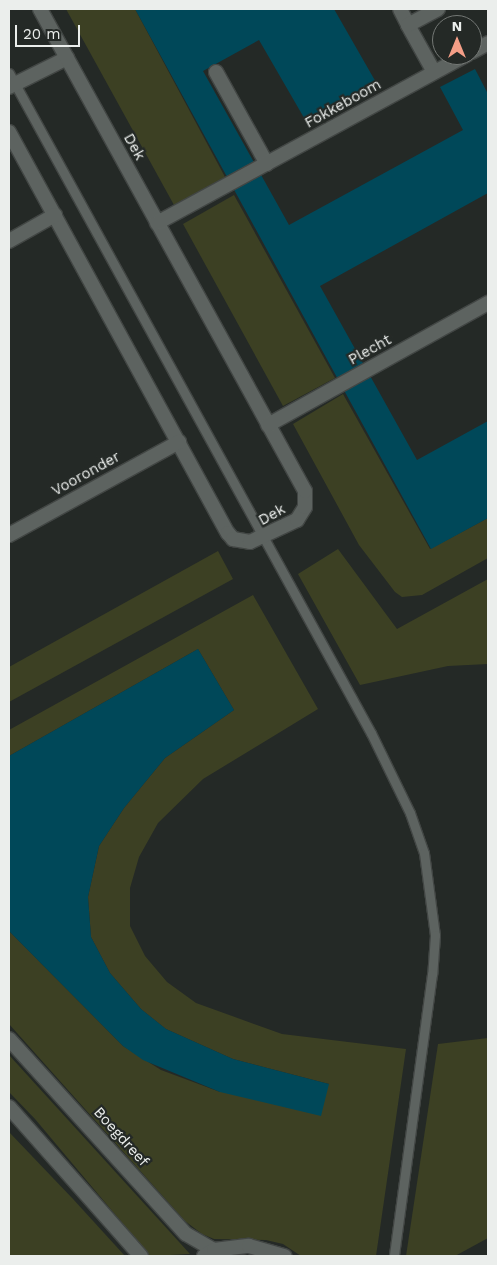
<!DOCTYPE html>
<style>
body{margin:0}
#map{position:relative;width:497px;height:1265px;overflow:hidden;background:#242926;font-family:"Work Sans",sans-serif}
div>[style]{position:absolute}
.green>*{inset:0;background:#3c4023}
.water>*{inset:0;background:#004859}
.roads{filter:drop-shadow(1px 0 #424644) drop-shadow(-1px 0 #424644) drop-shadow(0 1px #424644) drop-shadow(0 -1px #424644)}
.service>*{height:9px;margin:-4.5px;padding:0 4.5px;transform-origin:4.5px;border-radius:4.5px;background:#5d6360}
.minor>*{height:14px;margin:-7px;padding:0 7px;transform-origin:7px;border-radius:7px;background:#5d6360}
.tertiary>*{height:14px;margin:-7px;padding:0 7px;transform-origin:7px;border-radius:7px;background:#5d6360}
.secondary>*{height:14px;margin:-7px;padding:0 7px;transform-origin:7px;border-radius:7px;background:#5d6360}
span{translate:-50% -50%;white-space:nowrap;text-align:center;line-height:1.15;-webkit-text-stroke:4.5px #242926;paint-order:stroke}
.street-label{font-size:15px;color:#ebeeec}
.frame{position:absolute;inset:0;border:10px solid #ebeeec;pointer-events:none}
.north{position:absolute;left:432px;top:15px;width:50px;height:50px;box-sizing:border-box;background:#242926;border:1px solid #747875;border-radius:50%;rotate:0deg;font-size:14px;font-weight:700;line-height:20px;text-align:center;color:#ebeeec}
.north::after{content:'';display:block;margin:auto;width:18px;height:22px;background:#f49e87;clip-path:polygon(50% 0,100% 100%,50% 72%,0 100%)}
.scale{position:absolute;left:15px;top:25px;width:65px;height:22px;box-sizing:border-box;border:2px solid #ebeeec;border-top:0;padding-left:6px;font-size:15px;line-height:18px;white-space:nowrap;color:#ebeeec;-webkit-text-stroke:4px #242926;paint-order:stroke}
</style>
<div id="map">
<div class="green">
<div style="clip-path:polygon(66px 9px,135px 9px,225px 177px,174px 205px)"></div>
<div style="clip-path:polygon(234px 195px,335px 378px,283px 406px,183px 224px)"></div>
<div style="clip-path:polygon(343px 394px,430px 549px,488px 518px,488px 558px,422px 595px,402px 597px,395px 592px,359px 545px,293px 424px)"></div>
<div style="clip-path:polygon(338px 549px,397px 629px,488px 579px,488px 664px,448px 666px,360px 685px,298px 574px)"></div>
<div style="clip-path:polygon(218px 551px,233px 579px,9px 702px,9px 667px)"></div>
<div style="clip-path:polygon(253px 595px,318px 709px,203px 779px,158px 823px,139px 857px,130px 888px,130px 926px,145px 956px,167px 982px,196px 1003px,282px 1034px,406px 1049px,376px 1256px,301px 1256px,283px 1244px,266px 1240px,214px 1239px,202px 1234px,185px 1221px,9px 1024px,9px 931px,123px 1046px,161px 1070px,220px 1092px,329px 1084px,233px 1059px,166px 1029px,141px 1009px,110px 973px,91px 937px,88px 897px,99px 846px,124px 808px,165px 758px,234px 710px,198px 649px,9px 756px,9px 730px)"></div>
<div style="clip-path:polygon(488px 1038px,488px 1238px,455px 1256px,406px 1256px,438px 1044px)"></div>
<div style="clip-path:polygon(9px 1055px,190px 1254px,150px 1256px,35px 1119px,9px 1092px)"></div>
<div style="clip-path:polygon(9px 1132px,73px 1199px,125px 1256px,9px 1256px)"></div>
</div>
<div class="water">
<div style="clip-path:polygon(135px 9px,334px 9px,377px 84px,307px 123px,259px 40px,203px 71px,289px 225px,463px 130px,440px 87px,475px 69px,488px 94px,488px 193px,320px 286px,417px 460px,488px 421px,488px 518px,431px 549px)"></div>
<div style="clip-path:polygon(198px 649px,234px 710px,165px 758px,124px 808px,99px 846px,88px 897px,91px 937px,110px 973px,141px 1009px,166px 1029px,233px 1059px,329px 1084px,321px 1116px,220px 1092px,143px 1060px,123px 1046px,9px 931px,9px 756px)"></div>
</div>
<div class="roads">
<div class="service">
<div style="left:9px;top:73px;width:753px;rotate:61.26deg"></div>
<div style="left:371px;top:733px;width:89px;rotate:64deg"></div>
<div style="left:410px;top:813px;width:42px;rotate:70.7deg"></div>
<div style="left:424px;top:853px;width:83px;rotate:82.4deg"></div>
<div style="left:435px;top:935px;width:39px;rotate:94deg"></div>
<div style="left:432px;top:974px;width:285px;rotate:97.7deg"></div>
</div>
<div class="minor">
<div style="left:400px;top:9px;width:18px;rotate:63deg"></div>
<div style="left:472px;top:52px;width:18px;rotate:-29deg"></div>
<div style="left:216px;top:72px;width:105px;rotate:61deg"></div>
<div style="left:434px;top:72px;width:54px;rotate:-119deg"></div>
<div style="left:408px;top:25px;width:34px;rotate:-28deg"></div>
<div style="left:9px;top:87px;width:65px;rotate:-26.6deg"></div>
<div style="left:9px;top:132px;width:457px;rotate:61.4deg"></div>
<div style="left:228px;top:533px;width:8px;rotate:50deg"></div>
<div style="left:233px;top:539px;width:17px;rotate:10deg"></div>
<div style="left:250px;top:542px;width:52px;rotate:-25.1deg"></div>
<div style="left:297px;top:520px;width:15px;rotate:-58deg"></div>
<div style="left:305px;top:507px;width:16px;rotate:-90deg"></div>
<div style="left:305px;top:491px;width:550px;rotate:-118.8deg"></div>
<div style="left:157px;top:223px;width:352px;rotate:-28.5deg"></div>
<div style="left:9px;top:241px;width:53px;rotate:-29.5deg"></div>
<div style="left:268px;top:425px;width:252px;rotate:-29deg"></div>
<div style="left:9px;top:535px;width:194px;rotate:-28.7deg"></div>
</div>
<div class="tertiary">
<div style="left:9px;top:1039px;width:263px;rotate:47.8deg"></div>
<div style="left:186px;top:1234px;width:32px;rotate:30deg"></div>
<div style="left:9px;top:1107px;width:199px;rotate:48.5deg"></div>
</div>
<div class="secondary">
<div style="left:204px;top:1256px;width:12px;rotate:-31deg"></div>
<div style="left:214px;top:1250px;width:35px;rotate:-7deg"></div>
<div style="left:249px;top:1246px;width:37px;rotate:16deg"></div>
</div>
</div>
<div class="street-label">
<span style="left:343px;top:104px;rotate:-29deg">Fokkeboom</span>
<span style="left:134px;top:147px;rotate:61deg">Dek</span>
<span style="left:370px;top:350px;rotate:-29deg">Plecht</span>
<span style="left:86px;top:474px;rotate:-29deg">Vooronder</span>
<span style="left:272px;top:515px;rotate:-29deg">Dek</span>
<span style="left:121px;top:1137px;rotate:48deg">Boegdreef</span>
</div>
<div class="frame"></div>
<div class="north">N</div>
<div class="scale">20 m</div>
</div>
